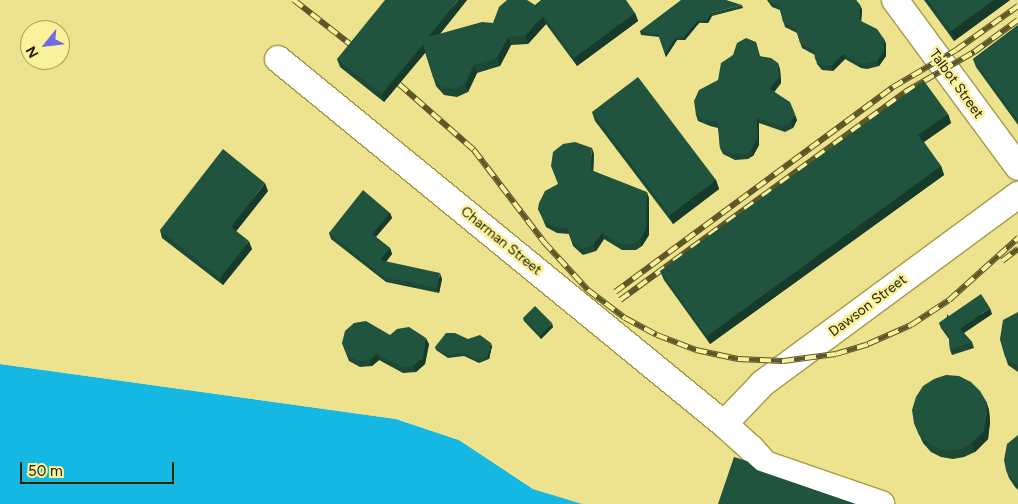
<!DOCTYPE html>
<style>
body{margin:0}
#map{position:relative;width:1018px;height:504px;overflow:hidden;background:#ede38e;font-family:Figtree,sans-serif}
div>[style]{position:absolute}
.water>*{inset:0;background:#14b8e3}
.pier>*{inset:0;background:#ede38e}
.roads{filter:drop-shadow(1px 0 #a69c48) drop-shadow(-1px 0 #a69c48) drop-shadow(0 1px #a69c48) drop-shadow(0 -1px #a69c48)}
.minor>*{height:26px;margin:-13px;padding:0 13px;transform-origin:13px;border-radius:13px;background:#fff}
.rail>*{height:5.5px;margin-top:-2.75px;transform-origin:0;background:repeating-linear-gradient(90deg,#faf19b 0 11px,#5e5828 0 22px);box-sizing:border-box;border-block:1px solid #5e5828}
.wall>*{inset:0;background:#1c4835}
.shaded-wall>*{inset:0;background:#173b2b}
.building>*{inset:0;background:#21543e}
span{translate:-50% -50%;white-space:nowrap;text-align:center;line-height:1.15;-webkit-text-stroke:5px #faf19b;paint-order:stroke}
.street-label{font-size:14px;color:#262100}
.north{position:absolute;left:20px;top:20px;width:50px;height:50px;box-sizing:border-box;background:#faf19b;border:1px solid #a59e5d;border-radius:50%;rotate:241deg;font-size:14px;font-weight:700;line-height:20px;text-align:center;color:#262100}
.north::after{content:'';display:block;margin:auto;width:18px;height:22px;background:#7269e3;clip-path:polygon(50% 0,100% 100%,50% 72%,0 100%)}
.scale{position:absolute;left:20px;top:462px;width:154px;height:22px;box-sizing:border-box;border:2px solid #262100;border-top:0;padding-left:6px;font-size:15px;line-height:18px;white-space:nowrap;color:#262100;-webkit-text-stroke:4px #faf19b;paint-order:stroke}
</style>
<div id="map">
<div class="water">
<div style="clip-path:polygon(0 364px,396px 419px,459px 440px,533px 489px,582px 504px,0 504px)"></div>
</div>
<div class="pier">
<div style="clip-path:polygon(0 361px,396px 416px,460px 438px,534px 487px,582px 501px,582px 503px,533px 489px,459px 440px,396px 419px,0 364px)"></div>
</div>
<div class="roads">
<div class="minor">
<div style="left:895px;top:0;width:207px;rotate:53.6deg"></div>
<div style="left:278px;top:59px;width:576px;rotate:39.3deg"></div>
<div style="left:724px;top:424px;width:36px;rotate:42deg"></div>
<div style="left:751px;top:448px;width:21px;rotate:49deg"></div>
<div style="left:765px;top:464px;width:123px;rotate:19deg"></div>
<div style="left:724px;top:424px;width:57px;rotate:-46.4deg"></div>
<div style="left:763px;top:383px;width:317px;rotate:-36.4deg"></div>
</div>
</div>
<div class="rail">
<div style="left:294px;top:0;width:78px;rotate:38.2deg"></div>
<div style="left:399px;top:84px;width:100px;rotate:41.3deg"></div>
<div style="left:474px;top:150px;width:116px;rotate:52.7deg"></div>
<div style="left:544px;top:242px;width:65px;rotate:47.5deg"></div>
<div style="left:588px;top:290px;width:46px;rotate:37.1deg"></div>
<div style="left:625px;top:318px;width:36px;rotate:28deg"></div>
<div style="left:657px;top:335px;width:42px;rotate:21deg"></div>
<div style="left:696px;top:350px;width:43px;rotate:12.1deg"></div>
<div style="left:738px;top:359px;width:45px;rotate:2.5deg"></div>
<div style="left:783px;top:361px;width:53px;rotate:-7.5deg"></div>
<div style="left:836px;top:354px;width:34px;rotate:-17deg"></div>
<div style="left:868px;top:344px;width:47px;rotate:-23.8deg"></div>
<div style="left:911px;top:325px;width:45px;rotate:-33.3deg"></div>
<div style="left:949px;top:300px;width:93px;rotate:-41.9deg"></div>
<div style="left:1002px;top:261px;width:20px;rotate:-37deg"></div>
<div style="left:615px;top:292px;width:345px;rotate:-36.4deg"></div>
<div style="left:893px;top:87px;width:73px;rotate:-30.4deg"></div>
<div style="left:956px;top:50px;width:76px;rotate:-35.4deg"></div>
<div style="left:620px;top:300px;width:353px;rotate:-36.1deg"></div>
<div style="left:905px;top:92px;width:80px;rotate:-30.1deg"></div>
<div style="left:974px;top:52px;width:54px;rotate:-36deg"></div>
</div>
<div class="wall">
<div style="clip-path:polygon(467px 0,440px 34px,493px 23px,535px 5px,635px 13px,638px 21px,577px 66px,546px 24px,528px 44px,511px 45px,500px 66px,477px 73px,468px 92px,457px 97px,444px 95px,436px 86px,425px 52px,384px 102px,340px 67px,337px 59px)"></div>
<div style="clip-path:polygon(767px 0,856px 0,860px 5px,862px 10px,861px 21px,884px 39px,886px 44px,886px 56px,879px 66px,867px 69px,861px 68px,845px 59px,833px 71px,822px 70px,817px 64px,815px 55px,802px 48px,797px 33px,785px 27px,780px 10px,772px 7px)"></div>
<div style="clip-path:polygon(924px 0,1010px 0,954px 41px)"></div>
<div style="clip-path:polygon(742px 5px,743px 8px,712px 16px,708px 23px,699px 23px,685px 40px,677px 40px,666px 57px,659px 37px,641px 35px,640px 31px)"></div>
<div style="clip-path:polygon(1018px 25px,1018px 125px,976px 67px,973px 59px)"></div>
<div style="clip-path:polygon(756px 42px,760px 56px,780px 69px,781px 83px,774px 92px,797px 120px,793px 128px,785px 132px,759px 123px,759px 145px,753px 156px,748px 159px,735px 160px,723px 154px,720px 148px,718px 128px,710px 126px,698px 121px,696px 115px,718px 80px)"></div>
<div style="clip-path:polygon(592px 112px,716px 180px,719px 189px,673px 224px,595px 121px)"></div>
<div style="clip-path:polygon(948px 114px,951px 123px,924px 142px,941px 166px,944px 175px,710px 344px,664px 280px,660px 271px)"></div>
<div style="clip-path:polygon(594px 154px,593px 171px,649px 198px,649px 235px,642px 246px,636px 250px,622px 250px,604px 239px,596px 251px,583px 255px,573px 246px,569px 234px,557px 233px,546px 227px,541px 215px,538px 209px,558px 184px)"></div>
<div style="clip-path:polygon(268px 191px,236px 231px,252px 249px,223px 285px,162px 238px,160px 230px)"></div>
<div style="clip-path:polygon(390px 213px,392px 218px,376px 237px,390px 248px,392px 254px,386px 262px,442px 279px,439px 293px,386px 282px,331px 239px,329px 233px)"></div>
<div style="clip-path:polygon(1018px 312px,1018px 372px,1008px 365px,1000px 339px)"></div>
<div style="clip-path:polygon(992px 314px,964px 333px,972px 342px,974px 348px,952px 355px,950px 350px,949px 339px,941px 328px,939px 323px,949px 316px)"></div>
<div style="clip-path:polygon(523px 318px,553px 327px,541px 339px,524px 321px)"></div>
<div style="clip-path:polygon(390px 335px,429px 344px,425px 364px,416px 372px,403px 373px,379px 360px,372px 366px,360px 367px,349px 361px,342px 343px)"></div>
<div style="clip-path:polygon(468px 339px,492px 346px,489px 359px,479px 363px,464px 356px,448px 358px,436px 350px,435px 347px)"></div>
<div style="clip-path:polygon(986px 401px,989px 410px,990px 422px,988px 439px,975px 452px,964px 457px,953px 459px,941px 457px,931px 452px,923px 443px,914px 423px)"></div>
<div style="clip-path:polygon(1018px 435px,1018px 490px,1015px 487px,1009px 478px,1006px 470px)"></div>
</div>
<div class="shaded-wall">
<div style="clip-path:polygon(458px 0,467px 0,431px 45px,428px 37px)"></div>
<div style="clip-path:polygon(994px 0,1010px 0,954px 41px,951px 31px)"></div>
<div style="clip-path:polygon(860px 5px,862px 10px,861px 25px,859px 20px)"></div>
<div style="clip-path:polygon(635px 13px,638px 21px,577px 66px,574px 58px)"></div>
<div style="clip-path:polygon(711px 13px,712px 16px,708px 23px,707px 20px)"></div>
<div style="clip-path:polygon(543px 16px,546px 24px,528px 44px,525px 36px)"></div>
<div style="clip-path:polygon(698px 20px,699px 23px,685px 40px,684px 37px)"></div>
<div style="clip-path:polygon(508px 37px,511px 45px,500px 66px,497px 58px)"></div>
<div style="clip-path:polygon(676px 37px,677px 40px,666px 57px,665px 54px)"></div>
<div style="clip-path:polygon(884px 39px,886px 44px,886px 56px,879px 66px,877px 61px)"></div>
<div style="clip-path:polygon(423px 44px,426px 52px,384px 102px,382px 94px)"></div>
<div style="clip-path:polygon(843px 54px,845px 59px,833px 71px,831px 66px)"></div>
<div style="clip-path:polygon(778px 63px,780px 69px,781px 83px,772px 95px,770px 89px)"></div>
<div style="clip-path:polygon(474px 65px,477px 73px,468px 92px,465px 84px)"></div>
<div style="clip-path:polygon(795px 114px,797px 120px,793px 128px,791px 122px)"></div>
<div style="clip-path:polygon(948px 114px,951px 123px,921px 144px,918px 135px)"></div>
<div style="clip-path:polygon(757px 118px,759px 123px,759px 145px,753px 156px,751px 150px)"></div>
<div style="clip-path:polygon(592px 148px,594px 154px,593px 176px,591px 170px)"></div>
<div style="clip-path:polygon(941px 166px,944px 175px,710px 344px,707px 336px)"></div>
<div style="clip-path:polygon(716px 180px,719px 189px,673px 224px,670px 215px)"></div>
<div style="clip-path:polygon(265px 183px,268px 191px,234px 234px,231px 227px)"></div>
<div style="clip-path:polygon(647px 192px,649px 198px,649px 235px,642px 246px,640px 240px)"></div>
<div style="clip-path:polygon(390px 213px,392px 218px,374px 239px,372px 234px)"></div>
<div style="clip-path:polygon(602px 233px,604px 239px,596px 251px,593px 245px)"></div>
<div style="clip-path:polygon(249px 241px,252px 249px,223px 285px,220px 278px)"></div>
<div style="clip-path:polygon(390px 248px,392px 254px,382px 266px,380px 260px)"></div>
<div style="clip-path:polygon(440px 273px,442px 279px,439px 293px,437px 288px)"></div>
<div style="clip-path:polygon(990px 308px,992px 314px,962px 334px,960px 329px)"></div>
<div style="clip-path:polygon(552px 323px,553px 327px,541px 339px,540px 336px)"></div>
<div style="clip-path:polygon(426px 338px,429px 344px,425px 364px,416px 372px,413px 366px)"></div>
<div style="clip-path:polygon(491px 343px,492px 346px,489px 359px,488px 356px)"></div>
<div style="clip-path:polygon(377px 354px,379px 360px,372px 366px,370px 360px)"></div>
<div style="clip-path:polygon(986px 401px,989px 410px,990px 422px,988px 439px,975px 452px,972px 443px)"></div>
</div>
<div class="building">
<div style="clip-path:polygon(385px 0,458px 0,428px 37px,482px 22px,493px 23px,499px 7px,507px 0,527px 0,535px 5px,541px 0,626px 0,635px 13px,574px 58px,543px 16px,525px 36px,508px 37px,497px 58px,474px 65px,465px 84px,454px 89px,441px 87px,433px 77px,423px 44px,382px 94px,337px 59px)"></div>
<div style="clip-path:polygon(681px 0,726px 0,742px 5px,711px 13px,707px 20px,698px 20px,684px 37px,676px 37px,665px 54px,658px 34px,640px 31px)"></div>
<div style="clip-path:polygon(769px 0,856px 0,860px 5px,859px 20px,877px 29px,884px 39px,884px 51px,877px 61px,865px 64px,859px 63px,843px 54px,831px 66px,820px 65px,815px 59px,814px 51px,800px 43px,796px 29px,783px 22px,779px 5px,771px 2px)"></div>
<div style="clip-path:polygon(928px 0,994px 0,951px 31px)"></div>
<div style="clip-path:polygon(1018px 25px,1018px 118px,1017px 119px,973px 59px)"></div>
<div style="clip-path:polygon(746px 38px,756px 42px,759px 56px,771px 58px,778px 63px,779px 77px,770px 89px,790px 102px,795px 114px,791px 122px,783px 126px,757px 118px,757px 139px,751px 150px,746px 154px,733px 154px,720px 148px,718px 122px,708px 121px,696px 115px,694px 101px,699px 90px,718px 80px,721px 63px,733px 55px,737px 43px)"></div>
<div style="clip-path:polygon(638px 77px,716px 180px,670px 215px,592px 112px)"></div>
<div style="clip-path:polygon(924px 81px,948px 114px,918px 135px,941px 166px,707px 336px,660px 271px)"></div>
<div style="clip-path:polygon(575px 142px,592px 148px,591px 170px,647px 192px,646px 229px,640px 240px,634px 244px,620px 244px,602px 233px,593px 245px,581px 249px,571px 240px,567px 228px,555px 227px,544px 221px,538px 209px,539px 203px,545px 191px,558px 184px,551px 166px,553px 152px,563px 144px)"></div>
<div style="clip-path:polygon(223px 149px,265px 183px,231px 227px,249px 241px,220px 278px,160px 230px)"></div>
<div style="clip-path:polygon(363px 190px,390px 213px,372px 234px,390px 248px,380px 260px,440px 273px,437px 288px,384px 277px,329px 233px)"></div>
<div style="clip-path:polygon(981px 294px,990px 308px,960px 329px,972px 342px,950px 350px,949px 336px,939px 323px,947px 317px,947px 314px,949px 316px)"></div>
<div style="clip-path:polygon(535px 306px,552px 323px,540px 336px,523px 318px)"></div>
<div style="clip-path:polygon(1018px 312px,1018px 366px,1005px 357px,1000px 339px,1003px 320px)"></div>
<div style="clip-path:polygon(366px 321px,390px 335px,397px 329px,409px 327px,426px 338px,423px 358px,413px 366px,401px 367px,377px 354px,370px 360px,358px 361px,347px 355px,342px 343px,345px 331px,354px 323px)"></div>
<div style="clip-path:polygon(446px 333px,455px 333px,468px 339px,480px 335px,491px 343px,488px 356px,478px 360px,463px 353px,447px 355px,435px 347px)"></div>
<div style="clip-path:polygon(946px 375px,959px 376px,971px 382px,980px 391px,986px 401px,987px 413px,984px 431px,972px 443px,961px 449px,950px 451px,938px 449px,928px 443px,919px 435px,914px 423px,912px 410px,916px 397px,923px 386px,934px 379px)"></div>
<div style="clip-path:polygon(1018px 435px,1018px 484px,1011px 478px,1006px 470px,1004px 460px,1007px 444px)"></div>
<div style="clip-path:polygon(734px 457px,747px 461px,757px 470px,856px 504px,718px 504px)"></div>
</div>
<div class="street-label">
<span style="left:956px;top:84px;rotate:54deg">Talbot Street</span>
<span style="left:501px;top:241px;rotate:39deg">Charman Street</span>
<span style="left:868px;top:306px;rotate:-37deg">Dawson Street</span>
</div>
<div class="north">N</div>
<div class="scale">50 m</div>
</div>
